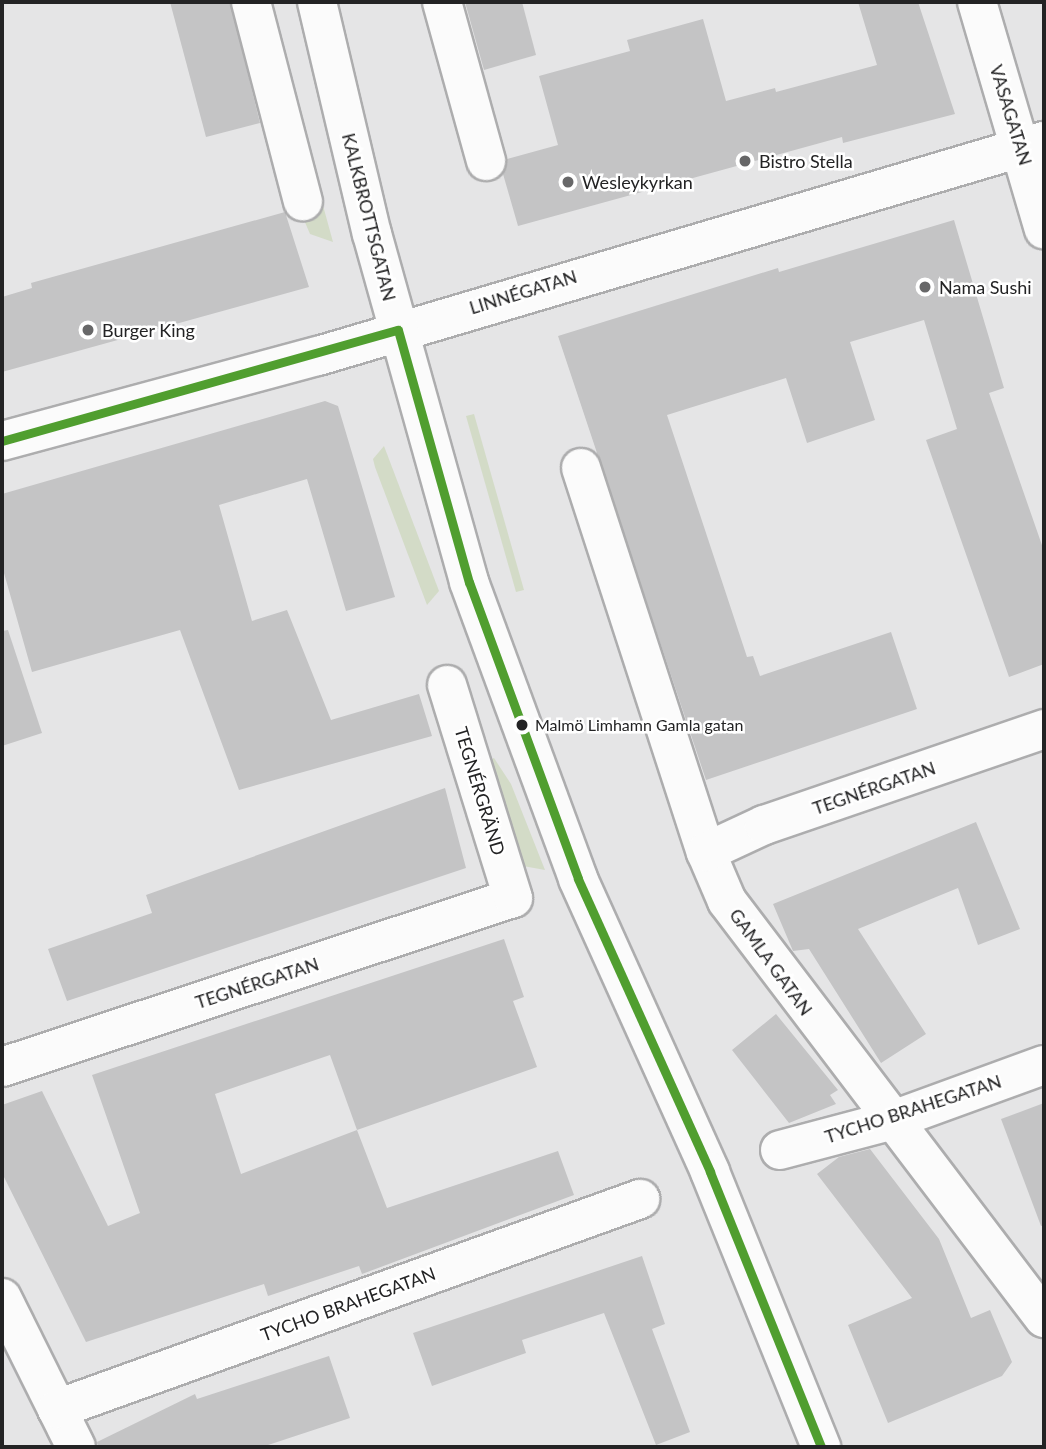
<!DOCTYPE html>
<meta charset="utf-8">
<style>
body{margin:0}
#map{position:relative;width:1046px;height:1449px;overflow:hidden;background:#e5e5e6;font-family:Lato,sans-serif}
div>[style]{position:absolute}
.green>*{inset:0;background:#d3dbc7}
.building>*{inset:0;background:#c4c4c5}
.roads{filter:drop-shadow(2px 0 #adadae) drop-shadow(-2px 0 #adadae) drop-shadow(0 2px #adadae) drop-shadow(0 -2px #adadae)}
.minor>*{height:38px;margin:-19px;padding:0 19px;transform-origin:19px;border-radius:19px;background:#fbfbfb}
.major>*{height:38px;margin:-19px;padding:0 19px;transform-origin:19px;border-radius:19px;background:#fbfbfb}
.bus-1>*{height:9px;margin:-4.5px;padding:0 4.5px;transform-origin:4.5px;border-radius:4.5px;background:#509e2f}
.dots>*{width:19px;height:19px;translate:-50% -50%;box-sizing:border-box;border:4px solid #fff;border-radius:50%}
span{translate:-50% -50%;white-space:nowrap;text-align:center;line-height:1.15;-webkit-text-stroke:5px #fff;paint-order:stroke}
.bus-label{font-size:16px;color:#232324}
.left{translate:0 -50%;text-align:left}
.street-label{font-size:18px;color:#232324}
.poi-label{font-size:18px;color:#232324}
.frame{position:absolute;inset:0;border:4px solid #232324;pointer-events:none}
</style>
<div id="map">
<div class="green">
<div style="clip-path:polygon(281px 52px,333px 242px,310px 234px,304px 220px,316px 217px,273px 59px)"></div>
<div style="clip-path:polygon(474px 414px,524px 590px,516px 592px,466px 416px)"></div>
<div style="clip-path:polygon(384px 446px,439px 591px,427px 605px,375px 467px,373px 459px)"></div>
<div style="clip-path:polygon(494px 758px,511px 784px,545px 870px,523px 866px,485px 763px)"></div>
</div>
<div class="building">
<div style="clip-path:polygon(170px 2px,230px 2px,260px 123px,206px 137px)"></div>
<div style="clip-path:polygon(465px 2px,522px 2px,536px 55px,484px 70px)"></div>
<div style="clip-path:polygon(858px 2px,918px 2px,955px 114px,843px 143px,842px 137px,518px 226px,503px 174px,507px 159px,558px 145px,539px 76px,630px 51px,627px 40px,703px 19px,726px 101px,775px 88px,776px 92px,877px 65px)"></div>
<div style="clip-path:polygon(285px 212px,309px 287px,2px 372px,2px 297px,32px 288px,31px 283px)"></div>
<div style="clip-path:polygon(954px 220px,1004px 388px,989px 393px,1044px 551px,1044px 664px,1009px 677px,940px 480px,926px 440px,957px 429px,924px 320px,850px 342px,875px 420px,807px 443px,786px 378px,667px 415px,747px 657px,753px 656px,760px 676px,891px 632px,917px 709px,706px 780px,558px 336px,778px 268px,779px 272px)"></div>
<div style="clip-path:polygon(325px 401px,338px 406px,395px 597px,346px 611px,307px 479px,219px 505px,252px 621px,287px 610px,331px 720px,419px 694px,432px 736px,239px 790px,180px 630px,32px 672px,2px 566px,2px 494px)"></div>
<div style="clip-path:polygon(8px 630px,42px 733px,2px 746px,2px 631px)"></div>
<div style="clip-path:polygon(445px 788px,466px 868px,67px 1001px,48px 949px,152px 913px,146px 895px)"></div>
<div style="clip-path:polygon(976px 822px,1020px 929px,978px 945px,958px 888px,858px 929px,926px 1034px,881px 1063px,809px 949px,793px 951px,773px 904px)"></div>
<div style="clip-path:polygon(evenodd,504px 939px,524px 997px,513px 1001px,537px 1067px,357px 1130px,387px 1208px,558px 1151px,574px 1195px,362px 1274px,359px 1266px,268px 1296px,264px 1284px,86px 1342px,2px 1173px,2px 1105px,42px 1091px,108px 1226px,140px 1213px,92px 1075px,504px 939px,330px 1055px,357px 1130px,241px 1174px,215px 1094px,330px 1055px)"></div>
<div style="clip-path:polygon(776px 1014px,838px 1090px,830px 1095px,836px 1104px,789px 1123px,732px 1050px)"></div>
<div style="clip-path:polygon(1044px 1103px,1044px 1225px,1041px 1226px,1001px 1119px)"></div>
<div style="clip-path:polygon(870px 1149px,939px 1239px,971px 1318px,990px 1310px,1012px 1362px,1002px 1376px,888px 1423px,848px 1325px,912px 1298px,817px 1174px,839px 1157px)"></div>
<div style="clip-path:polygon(642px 1256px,665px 1324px,652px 1329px,690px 1432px,656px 1445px,604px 1313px,522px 1340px,526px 1353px,432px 1386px,413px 1333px)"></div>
<div style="clip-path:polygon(329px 1356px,350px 1418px,262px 1447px,98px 1447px,97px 1442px,195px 1394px,197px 1399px)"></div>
</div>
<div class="roads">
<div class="minor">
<div style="left:251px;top:2px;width:206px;rotate:75.4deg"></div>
<div style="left:442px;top:2px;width:165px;rotate:74.5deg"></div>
<div style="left:977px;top:2px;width:237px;rotate:73.6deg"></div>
<div style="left:2px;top:441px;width:327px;rotate:-15.1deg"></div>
<div style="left:318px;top:356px;width:757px;rotate:-16.5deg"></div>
<div style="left:581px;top:468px;width:404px;rotate:72deg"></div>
<div style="left:706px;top:852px;width:53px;rotate:66.8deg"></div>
<div style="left:727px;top:901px;width:524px;rotate:52.76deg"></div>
<div style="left:706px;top:852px;width:64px;rotate:-25deg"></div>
<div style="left:764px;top:825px;width:296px;rotate:-18.9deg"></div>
<div style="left:2px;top:1067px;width:538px;rotate:-18.3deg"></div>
<div style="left:513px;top:898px;width:223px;rotate:-107.2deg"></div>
<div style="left:780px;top:1150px;width:114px;rotate:-14.8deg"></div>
<div style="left:890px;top:1121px;width:164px;rotate:-20deg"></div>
<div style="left:2px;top:1298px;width:166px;rotate:63.6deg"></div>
<div style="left:57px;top:1409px;width:620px;rotate:-19.81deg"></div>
</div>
<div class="major">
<div style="left:317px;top:2px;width:238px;rotate:76.7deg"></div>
<div style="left:372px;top:234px;width:361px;rotate:74.4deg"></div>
<div style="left:469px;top:582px;width:316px;rotate:69.8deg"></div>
<div style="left:578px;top:879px;width:321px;rotate:65.7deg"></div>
<div style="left:710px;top:1172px;width:297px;rotate:68deg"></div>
</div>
</div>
<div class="bus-1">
<div style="left:398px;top:330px;width:262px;rotate:74.3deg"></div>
<div style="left:469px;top:582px;width:316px;rotate:69.8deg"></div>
<div style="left:578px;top:879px;width:321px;rotate:65.7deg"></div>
<div style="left:710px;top:1172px;width:297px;rotate:68deg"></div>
<div style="left:2px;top:441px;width:411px;rotate:-15.7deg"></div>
</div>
<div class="dots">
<div style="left:745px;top:161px;background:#676768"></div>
<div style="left:568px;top:182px;background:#676768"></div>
<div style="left:925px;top:287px;background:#676768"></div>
<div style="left:88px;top:330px;background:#676768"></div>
<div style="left:522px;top:725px;background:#232324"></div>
</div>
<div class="bus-label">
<span class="left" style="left:535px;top:725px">Malmö Limhamn Gamla gatan</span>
</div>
<div class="street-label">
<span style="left:1011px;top:115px;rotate:73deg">VASAGATAN</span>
<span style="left:369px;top:217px;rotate:76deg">KALKBROTTSGATAN</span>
<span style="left:523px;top:292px;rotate:-17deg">LINNÉGATAN</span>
<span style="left:874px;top:788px;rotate:-19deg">TEGNÉRGATAN</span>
<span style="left:480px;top:791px;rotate:73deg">TEGNÉRGRÄND</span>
<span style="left:771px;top:962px;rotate:54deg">GAMLA GATAN</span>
<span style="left:257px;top:983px;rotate:-18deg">TEGNÉRGATAN</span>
<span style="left:913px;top:1109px;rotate:-18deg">TYCHO BRAHEGATAN</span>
<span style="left:348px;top:1304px;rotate:-20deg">TYCHO BRAHEGATAN</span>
</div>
<div class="poi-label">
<span class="left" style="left:759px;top:161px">Bistro Stella</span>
<span class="left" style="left:582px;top:182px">Wesleykyrkan</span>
<span class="left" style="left:939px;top:287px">Nama Sushi</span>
<span class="left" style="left:102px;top:330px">Burger King</span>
</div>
<div class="frame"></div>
</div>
